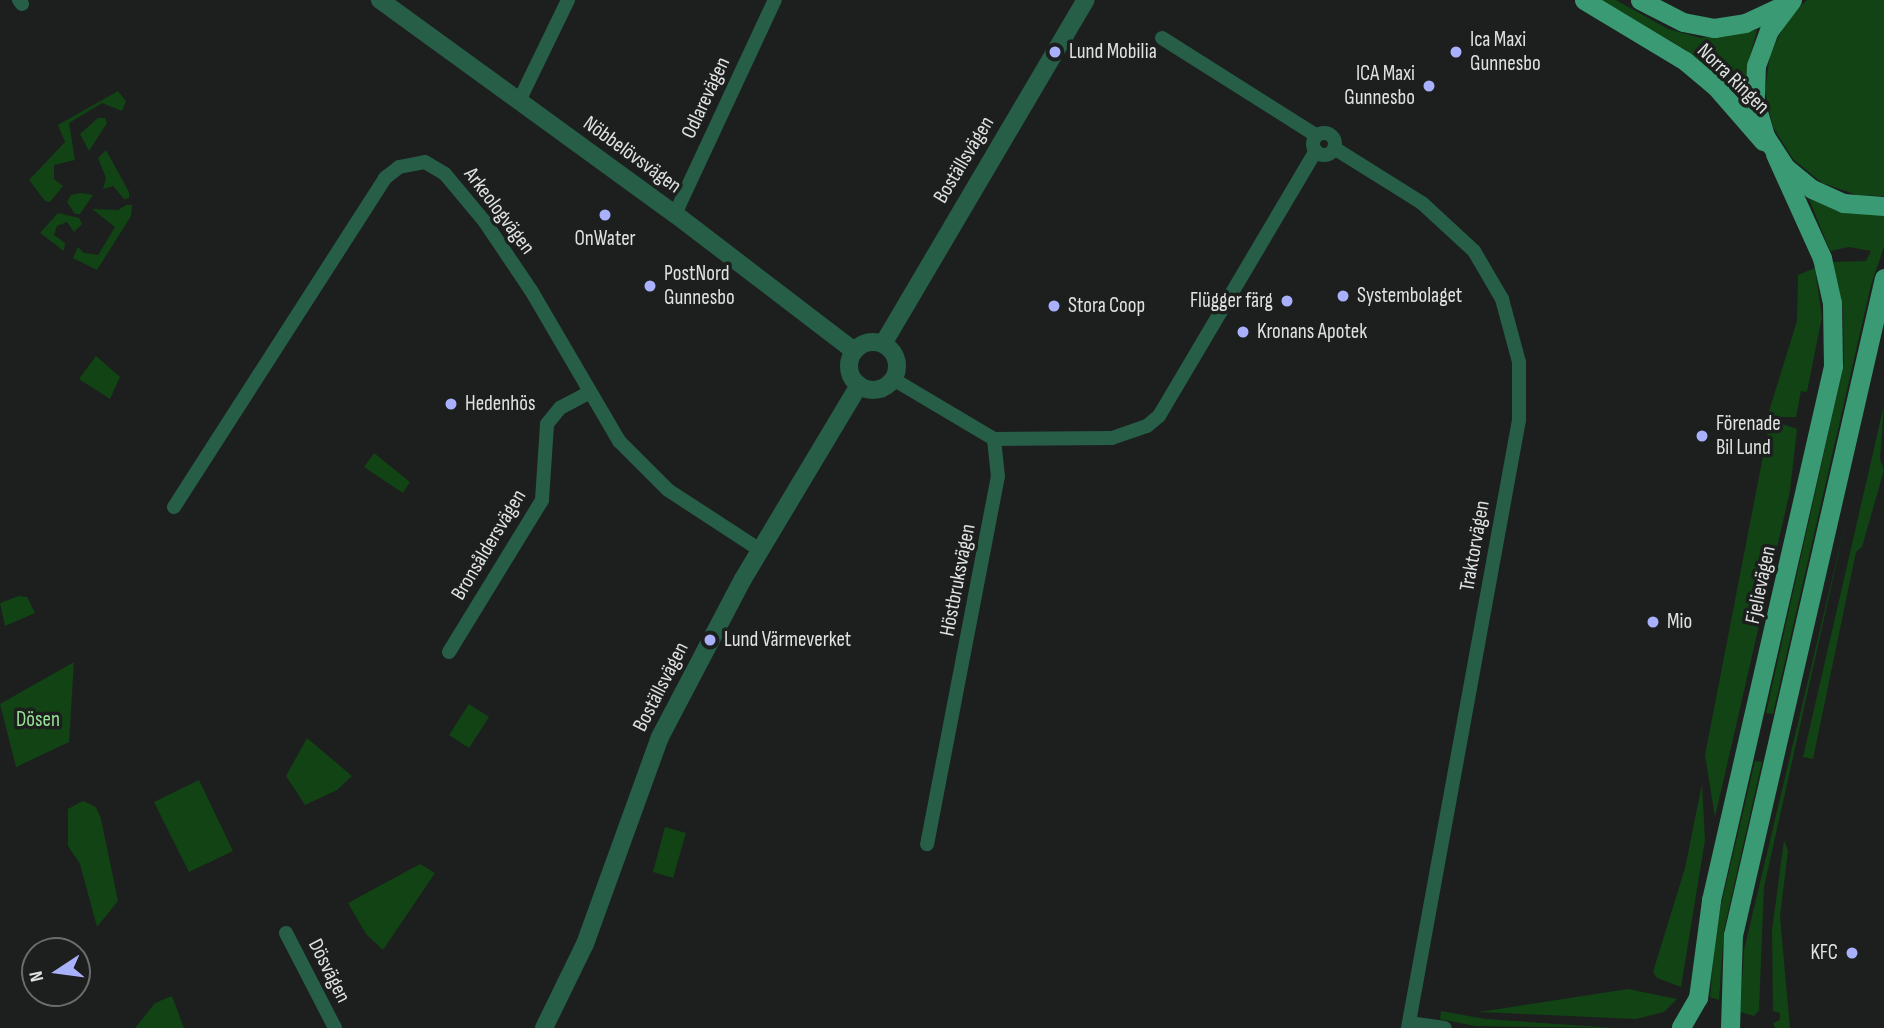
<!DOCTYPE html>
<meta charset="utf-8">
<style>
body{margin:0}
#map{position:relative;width:1884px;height:1028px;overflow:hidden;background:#1c1f1e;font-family:"Sofia Sans Condensed",sans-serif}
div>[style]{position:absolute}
.green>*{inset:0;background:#124314}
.minor>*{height:14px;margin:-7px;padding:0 7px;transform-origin:7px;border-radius:7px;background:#265e47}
.minor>.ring{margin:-7px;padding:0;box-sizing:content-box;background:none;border:14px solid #265e47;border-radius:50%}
.tertiary>*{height:18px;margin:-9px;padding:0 9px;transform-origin:9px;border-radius:9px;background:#265e47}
.tertiary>.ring{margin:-9px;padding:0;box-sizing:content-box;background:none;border:18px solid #265e47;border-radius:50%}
.primary>*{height:19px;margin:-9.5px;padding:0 9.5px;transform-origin:9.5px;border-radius:9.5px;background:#3a9a73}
.dots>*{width:19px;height:19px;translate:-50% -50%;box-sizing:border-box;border:4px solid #1c1f1e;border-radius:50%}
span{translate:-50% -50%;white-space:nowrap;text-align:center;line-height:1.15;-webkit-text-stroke:7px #1c1f1e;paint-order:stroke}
.poi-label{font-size:21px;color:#e0e2e1}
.left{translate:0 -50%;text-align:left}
.right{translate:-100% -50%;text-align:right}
.street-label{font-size:21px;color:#e0e2e1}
.park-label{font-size:21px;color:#98e396}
.north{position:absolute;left:21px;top:937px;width:70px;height:70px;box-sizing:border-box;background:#1c1f1e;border:2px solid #6a6d6c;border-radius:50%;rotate:257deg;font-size:19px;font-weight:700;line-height:28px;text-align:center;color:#e0e2e1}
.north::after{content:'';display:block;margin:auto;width:24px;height:32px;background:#a9b0fc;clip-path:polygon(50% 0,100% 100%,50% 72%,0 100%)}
</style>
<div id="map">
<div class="green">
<div style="clip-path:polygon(1601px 0,1616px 0,1668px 29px,1701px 38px,1757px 30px,1750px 56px,1749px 106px,1686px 50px)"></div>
<div style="clip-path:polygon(1807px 0,1884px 0,1884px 196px,1857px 195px,1822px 183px,1793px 159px,1773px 127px,1765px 91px,1770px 54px,1787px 20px)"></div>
<div style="clip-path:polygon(118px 91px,126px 101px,122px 111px,102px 103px,69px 123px,75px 160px,54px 165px,54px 179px,63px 186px,50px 202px,45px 201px,29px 180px,65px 142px,58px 125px)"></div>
<div style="clip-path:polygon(98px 118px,105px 118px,107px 123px,89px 151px,80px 134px)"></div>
<div style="clip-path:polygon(106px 150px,129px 192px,129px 198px,124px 199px,113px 186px,103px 189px,106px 178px,98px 158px)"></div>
<div style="clip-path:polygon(81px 193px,93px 195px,80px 214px,75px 214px,67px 202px,71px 195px)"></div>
<div style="clip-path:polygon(1809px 199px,1846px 213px,1884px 215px,1884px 247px,1871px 285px,1773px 714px,1766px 713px,1844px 363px,1843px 310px,1833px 262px,1866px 261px,1871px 251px,1849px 247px,1830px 251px)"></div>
<div style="clip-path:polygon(126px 205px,132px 205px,131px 216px,97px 270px,73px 258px,78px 247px,84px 253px,98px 255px,115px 227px,92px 209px,118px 210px)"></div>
<div style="clip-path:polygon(58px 213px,79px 218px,82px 224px,74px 232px,67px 222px,57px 226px,54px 235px,65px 243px,64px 251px,40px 233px)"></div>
<div style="clip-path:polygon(1815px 268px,1822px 317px,1807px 392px,1801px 391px,1796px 417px,1775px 417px,1769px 411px,1797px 321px,1798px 275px)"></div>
<div style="clip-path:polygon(96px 356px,120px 377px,110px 399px,79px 379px)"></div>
<div style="clip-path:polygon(1884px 405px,1880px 459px,1884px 470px,1862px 547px,1856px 552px,1813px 759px,1803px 757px)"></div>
<div style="clip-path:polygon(1770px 420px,1797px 429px,1790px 491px,1715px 817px,1705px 755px)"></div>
<div style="clip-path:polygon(374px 453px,410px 482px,403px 493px,364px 467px)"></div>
<div style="clip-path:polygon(1847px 516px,1764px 887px,1759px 1010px,1754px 1016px,1740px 1012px,1744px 950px)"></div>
<div style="clip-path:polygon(19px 596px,27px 597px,35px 613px,5px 626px,0 603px)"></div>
<div style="clip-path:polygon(74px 662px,69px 742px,16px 767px,0 704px)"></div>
<div style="clip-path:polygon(469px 704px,489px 717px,469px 748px,449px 735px)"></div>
<div style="clip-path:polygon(307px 738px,352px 776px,337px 790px,305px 805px,286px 776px)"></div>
<div style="clip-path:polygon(1755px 761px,1762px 762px,1724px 930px,1719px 1000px,1710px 997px,1716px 926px)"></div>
<div style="clip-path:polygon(199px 780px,233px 851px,189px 872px,154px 802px)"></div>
<div style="clip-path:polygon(1702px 784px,1705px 840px,1681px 987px,1657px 978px,1653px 972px,1685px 868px)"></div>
<div style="clip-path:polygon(83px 801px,96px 807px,101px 819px,118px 901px,97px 927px,80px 864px,68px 846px,68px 809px)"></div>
<div style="clip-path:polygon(665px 827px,686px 833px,673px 878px,653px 872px)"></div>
<div style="clip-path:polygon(1784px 840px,1788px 851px,1780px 917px,1790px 1028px,1775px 1028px,1773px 1023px,1780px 1020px,1780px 1013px,1773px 1011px,1772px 930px)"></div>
<div style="clip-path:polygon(420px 864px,435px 873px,383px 950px,366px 934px,348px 903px)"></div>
<div style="clip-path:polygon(1628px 989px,1677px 999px,1664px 1012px,1636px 1019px,1479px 1012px)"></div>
<div style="clip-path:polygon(172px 996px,184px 1028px,135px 1028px,155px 1003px)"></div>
<div style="clip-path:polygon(1441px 1011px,1485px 1019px,1616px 1028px,1475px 1026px,1440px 1019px)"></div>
</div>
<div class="minor">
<div style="left:19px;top:0;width:5px;rotate:53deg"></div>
<div style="left:1162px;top:38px;width:183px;rotate:32.3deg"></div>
<div style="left:520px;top:99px;width:110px;rotate:-64.1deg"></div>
<div class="ring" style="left:1313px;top:133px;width:8px;height:8px"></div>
<div style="left:1334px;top:148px;width:104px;rotate:32deg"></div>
<div style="left:1422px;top:203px;width:71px;rotate:42.7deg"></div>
<div style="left:1474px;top:251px;width:56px;rotate:59.7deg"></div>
<div style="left:1502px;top:299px;width:65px;rotate:74.9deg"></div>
<div style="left:1519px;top:362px;width:58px;rotate:90deg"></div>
<div style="left:1519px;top:420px;width:618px;rotate:100.35deg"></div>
<div style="left:675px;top:214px;width:236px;rotate:-65deg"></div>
<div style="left:893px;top:379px;width:117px;rotate:30.7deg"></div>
<div style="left:994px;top:439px;width:37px;rotate:84deg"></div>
<div style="left:998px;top:476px;width:375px;rotate:100.9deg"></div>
<div style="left:994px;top:439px;width:118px;rotate:-0.5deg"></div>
<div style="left:1112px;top:438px;width:37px;rotate:-19deg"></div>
<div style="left:1147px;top:426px;width:16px;rotate:-40deg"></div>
<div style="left:1159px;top:416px;width:308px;rotate:-59.4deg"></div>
<div style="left:174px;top:507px;width:391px;rotate:-57.3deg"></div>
<div style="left:385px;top:178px;width:18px;rotate:-38deg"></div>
<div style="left:399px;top:167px;width:26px;rotate:-11deg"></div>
<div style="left:425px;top:162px;width:23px;rotate:31deg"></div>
<div style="left:445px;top:174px;width:62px;rotate:50.2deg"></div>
<div style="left:485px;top:222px;width:84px;rotate:56.1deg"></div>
<div style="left:532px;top:292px;width:173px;rotate:59.7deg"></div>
<div style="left:619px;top:441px;width:69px;rotate:45deg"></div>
<div style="left:668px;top:490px;width:110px;rotate:33.1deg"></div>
<div style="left:449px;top:652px;width:178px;rotate:-58.5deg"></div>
<div style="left:542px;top:500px;width:76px;rotate:-86.2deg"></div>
<div style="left:547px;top:424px;width:21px;rotate:-51deg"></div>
<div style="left:560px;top:408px;width:32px;rotate:-28deg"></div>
<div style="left:286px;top:933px;width:107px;rotate:62.7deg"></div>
<div style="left:1409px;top:1023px;width:36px;rotate:8deg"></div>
</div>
<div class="tertiary">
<div style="left:380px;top:0;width:364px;rotate:36deg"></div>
<div style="left:675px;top:214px;width:225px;rotate:37.4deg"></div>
<div class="ring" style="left:849px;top:342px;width:30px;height:30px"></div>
<div style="left:883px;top:344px;width:399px;rotate:-59.5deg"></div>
<div style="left:544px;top:1028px;width:93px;rotate:-64deg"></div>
<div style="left:585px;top:944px;width:220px;rotate:-70.1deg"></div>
<div style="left:660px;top:737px;width:178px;rotate:-62.3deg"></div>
<div style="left:743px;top:579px;width:226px;rotate:-59.1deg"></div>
</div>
<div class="primary">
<div style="left:1584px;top:0;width:118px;rotate:31.1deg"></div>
<div style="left:1685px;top:61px;width:40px;rotate:40deg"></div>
<div style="left:1716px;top:87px;width:72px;rotate:49deg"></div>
<div style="left:1640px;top:0;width:48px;rotate:27.1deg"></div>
<div style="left:1683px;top:22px;width:32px;rotate:11deg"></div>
<div style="left:1714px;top:28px;width:31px;rotate:-9deg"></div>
<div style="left:1745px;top:23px;width:43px;rotate:-24.8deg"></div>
<div style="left:1792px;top:0;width:38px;rotate:127deg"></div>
<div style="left:1769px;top:30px;width:37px;rotate:110deg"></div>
<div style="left:1756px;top:65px;width:36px;rotate:92deg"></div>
<div style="left:1755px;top:101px;width:36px;rotate:74deg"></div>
<div style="left:1765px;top:136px;width:38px;rotate:57deg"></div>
<div style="left:1786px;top:168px;width:33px;rotate:39deg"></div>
<div style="left:1812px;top:189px;width:34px;rotate:24deg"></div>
<div style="left:1843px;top:203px;width:41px;rotate:4.2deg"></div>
<div style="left:1681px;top:1027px;width:34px;rotate:-60deg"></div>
<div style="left:1698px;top:998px;width:99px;rotate:-82.4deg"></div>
<div style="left:1711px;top:900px;width:548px;rotate:-77.13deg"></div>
<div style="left:1833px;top:366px;width:63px;rotate:-90.9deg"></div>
<div style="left:1832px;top:303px;width:46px;rotate:-102.5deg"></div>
<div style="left:1822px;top:258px;width:114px;rotate:-114.3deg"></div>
<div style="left:1730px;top:1028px;width:93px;rotate:-88.2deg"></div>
<div style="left:1733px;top:935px;width:674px;rotate:-77.06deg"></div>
</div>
<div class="dots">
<div style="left:1055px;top:52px;background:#a9b0fc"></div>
<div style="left:1456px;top:52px;background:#a9b0fc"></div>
<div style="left:1429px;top:86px;background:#a9b0fc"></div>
<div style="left:605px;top:215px;background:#a9b0fc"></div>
<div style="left:650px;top:286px;background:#a9b0fc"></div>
<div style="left:1343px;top:296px;background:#a9b0fc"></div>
<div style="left:1287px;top:301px;background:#a9b0fc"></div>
<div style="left:1054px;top:306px;background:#a9b0fc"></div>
<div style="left:1243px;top:332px;background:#a9b0fc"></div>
<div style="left:451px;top:404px;background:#a9b0fc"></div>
<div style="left:1702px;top:436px;background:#a9b0fc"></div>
<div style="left:1653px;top:622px;background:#a9b0fc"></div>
<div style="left:710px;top:640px;background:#a9b0fc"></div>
<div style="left:1852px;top:953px;background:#a9b0fc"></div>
</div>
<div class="poi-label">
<span class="left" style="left:1470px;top:52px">Ica Maxi<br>Gunnesbo</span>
<span class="left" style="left:1069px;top:52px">Lund Mobilia</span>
<span class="right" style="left:1415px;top:86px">ICA Maxi<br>Gunnesbo</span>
<span style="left:605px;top:239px">OnWater</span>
<span class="left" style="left:664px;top:286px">PostNord<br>Gunnesbo</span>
<span class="left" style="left:1357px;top:296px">Systembolaget</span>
<span class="right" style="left:1273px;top:301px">Flügger färg</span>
<span class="left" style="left:1068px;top:306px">Stora Coop</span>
<span class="left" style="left:1257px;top:332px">Kronans Apotek</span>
<span class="left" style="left:465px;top:404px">Hedenhös</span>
<span class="left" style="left:1716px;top:436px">Förenade<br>Bil Lund</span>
<span class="left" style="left:1667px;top:622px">Mio</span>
<span class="left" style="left:724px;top:640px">Lund Värmeverket</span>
<span class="right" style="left:1838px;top:953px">KFC</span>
</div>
<div class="street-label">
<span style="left:1733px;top:79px;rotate:44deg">Norra Ringen</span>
<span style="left:706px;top:98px;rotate:-65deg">Odlarevägen</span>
<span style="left:632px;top:155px;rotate:36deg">Nöbbelövsvägen</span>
<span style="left:964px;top:160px;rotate:-59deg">Boställsvägen</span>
<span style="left:499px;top:211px;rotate:53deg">Arkeologvägen</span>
<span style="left:489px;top:545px;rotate:-59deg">Bronsåldersvägen</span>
<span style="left:1475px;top:546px;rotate:-80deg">Traktorvägen</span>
<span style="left:958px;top:580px;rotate:-79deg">Höstbruksvägen</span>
<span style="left:1761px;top:585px;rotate:-78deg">Fjelievägen</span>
<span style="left:661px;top:687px;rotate:-63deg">Boställsvägen</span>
<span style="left:329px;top:971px;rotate:63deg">Dösvägen</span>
</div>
<div class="park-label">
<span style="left:38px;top:720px">Dösen</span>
</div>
<div class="north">N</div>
</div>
